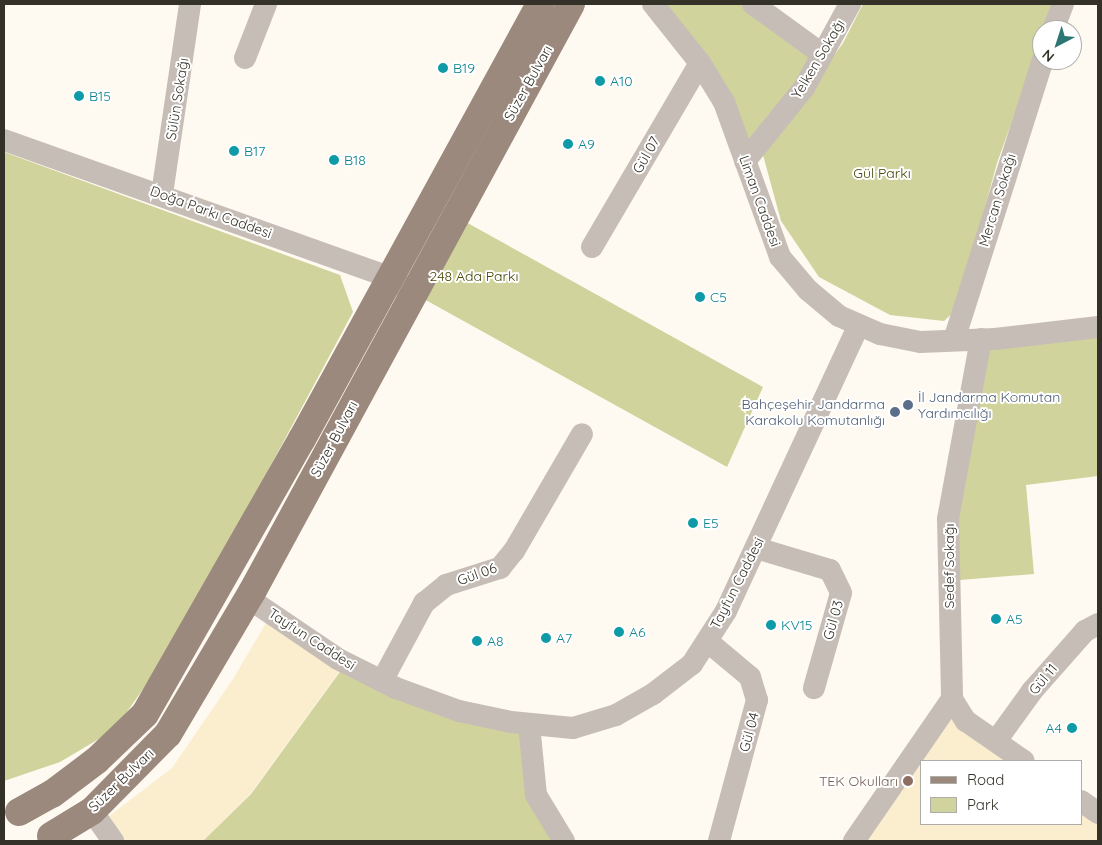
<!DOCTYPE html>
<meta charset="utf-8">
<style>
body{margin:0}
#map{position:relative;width:1102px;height:845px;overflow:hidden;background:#fefaf1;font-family:Quicksand,sans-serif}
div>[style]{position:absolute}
.built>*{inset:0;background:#faeecf}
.green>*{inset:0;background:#d1d39c}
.minor>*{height:22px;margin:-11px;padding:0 11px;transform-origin:11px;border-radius:11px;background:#c7bdb7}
.major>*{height:28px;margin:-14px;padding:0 14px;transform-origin:14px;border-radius:14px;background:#9c897e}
.dots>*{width:14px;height:14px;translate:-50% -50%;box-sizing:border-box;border:2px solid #fff;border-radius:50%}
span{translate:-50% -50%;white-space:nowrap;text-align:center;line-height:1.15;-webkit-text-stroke:4px #fff;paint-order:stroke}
.street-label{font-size:14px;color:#343128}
.culture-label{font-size:14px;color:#0d838f}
.left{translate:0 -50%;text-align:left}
.right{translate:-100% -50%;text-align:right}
.park-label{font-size:14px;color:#484907}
.service-label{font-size:14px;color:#4e5e75}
.education-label{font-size:14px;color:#785e54}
.frame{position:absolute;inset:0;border:5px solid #343128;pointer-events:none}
.legend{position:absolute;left:920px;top:760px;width:162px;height:65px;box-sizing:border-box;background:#fff;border:1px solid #aeada9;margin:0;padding:6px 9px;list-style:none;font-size:15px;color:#343128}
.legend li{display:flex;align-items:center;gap:10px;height:25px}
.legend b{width:25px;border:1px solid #aeada9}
.north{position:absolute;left:1032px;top:20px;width:50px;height:50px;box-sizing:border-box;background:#fff;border:1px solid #aeada9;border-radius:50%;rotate:220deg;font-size:14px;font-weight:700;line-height:20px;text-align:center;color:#343128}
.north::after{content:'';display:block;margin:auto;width:18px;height:22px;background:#2c7674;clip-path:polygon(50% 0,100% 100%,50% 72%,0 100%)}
</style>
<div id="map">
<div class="built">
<div style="clip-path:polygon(269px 618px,342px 668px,251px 793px,203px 841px,113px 841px,100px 823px,172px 768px,233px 679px)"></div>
<div style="clip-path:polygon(952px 699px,1024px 761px,921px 761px,921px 824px,1081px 824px,1081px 801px,1098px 813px,1098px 841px,854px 841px)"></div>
</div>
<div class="green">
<div style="clip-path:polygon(653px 4px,753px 4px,822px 54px,745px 161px,724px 102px)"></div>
<div style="clip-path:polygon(863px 4px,1054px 4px,997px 163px,957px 309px,944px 321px,890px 315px,819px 277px,781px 221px,763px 155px,843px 43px)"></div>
<div style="clip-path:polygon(4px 152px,340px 275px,353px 312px,175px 644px,114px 730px,60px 762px,4px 781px)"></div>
<div style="clip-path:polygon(455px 216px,763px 387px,727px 467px,413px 293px)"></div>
<div style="clip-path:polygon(1098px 327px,1098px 476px,1026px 485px,1034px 574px,948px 581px,981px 339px)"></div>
<div style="clip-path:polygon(342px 669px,519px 732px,561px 841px,203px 841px,251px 794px)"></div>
</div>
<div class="minor">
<div style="left:653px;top:4px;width:75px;rotate:51.5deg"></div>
<div style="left:700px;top:63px;width:46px;rotate:58.4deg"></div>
<div style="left:724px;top:102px;width:165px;rotate:70.1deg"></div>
<div style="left:780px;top:257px;width:43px;rotate:49.7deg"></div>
<div style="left:808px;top:290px;width:40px;rotate:40deg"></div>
<div style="left:839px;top:316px;width:45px;rotate:23.7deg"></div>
<div style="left:880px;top:334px;width:41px;rotate:11.3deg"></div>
<div style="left:920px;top:342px;width:75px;rotate:-2.3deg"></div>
<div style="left:995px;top:339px;width:104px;rotate:-6.6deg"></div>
<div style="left:753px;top:4px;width:85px;rotate:35.9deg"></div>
<div style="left:1053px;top:30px;width:28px;rotate:-69deg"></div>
<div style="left:245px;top:58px;width:58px;rotate:-68.7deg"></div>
<div style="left:4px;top:140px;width:409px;rotate:19.6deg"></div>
<div style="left:389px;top:277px;width:29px;rotate:34deg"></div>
<div style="left:745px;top:161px;width:94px;rotate:-51.1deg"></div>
<div style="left:804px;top:88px;width:96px;rotate:-61.3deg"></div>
<div style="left:162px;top:194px;width:192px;rotate:-81.6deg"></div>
<div style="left:592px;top:247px;width:213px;rotate:-59.6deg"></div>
<div style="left:981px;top:339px;width:183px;rotate:100.4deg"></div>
<div style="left:948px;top:519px;width:180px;rotate:88.7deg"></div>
<div style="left:952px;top:699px;width:26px;rotate:58deg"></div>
<div style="left:966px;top:721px;width:70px;rotate:34.6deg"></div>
<div style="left:954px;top:340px;width:294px;rotate:-72.4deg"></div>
<div style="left:756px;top:548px;width:77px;rotate:16.6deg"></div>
<div style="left:830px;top:570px;width:25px;rotate:64deg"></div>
<div style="left:841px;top:593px;width:99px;rotate:105.9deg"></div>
<div style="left:248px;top:598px;width:109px;rotate:34.1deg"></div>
<div style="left:338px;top:659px;width:65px;rotate:26.6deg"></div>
<div style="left:396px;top:688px;width:67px;rotate:20.1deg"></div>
<div style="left:459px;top:711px;width:53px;rotate:11.9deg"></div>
<div style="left:511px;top:722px;width:62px;rotate:5.5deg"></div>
<div style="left:573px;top:728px;width:45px;rotate:-16.8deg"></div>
<div style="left:616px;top:715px;width:43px;rotate:-29.6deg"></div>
<div style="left:653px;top:694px;width:49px;rotate:-37.6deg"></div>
<div style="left:692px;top:664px;width:63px;rotate:-57.3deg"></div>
<div style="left:726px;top:611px;width:315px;rotate:-65.1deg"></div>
<div style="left:707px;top:641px;width:56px;rotate:39.9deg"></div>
<div style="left:750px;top:677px;width:24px;rotate:73deg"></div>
<div style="left:757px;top:700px;width:146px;rotate:105.1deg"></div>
<div style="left:382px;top:681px;width:89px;rotate:-61.7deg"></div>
<div style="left:424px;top:603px;width:28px;rotate:-39deg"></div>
<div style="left:446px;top:585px;width:57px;rotate:-17.5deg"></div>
<div style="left:500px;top:568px;width:22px;rotate:-51deg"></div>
<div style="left:514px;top:551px;width:135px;rotate:-59.8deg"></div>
<div style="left:529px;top:724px;width:71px;rotate:84.4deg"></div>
<div style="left:536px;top:795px;width:54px;rotate:58.7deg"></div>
<div style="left:996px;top:741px;width:62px;rotate:-54.2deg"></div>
<div style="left:1032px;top:691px;width:80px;rotate:-48.5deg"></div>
<div style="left:1085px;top:631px;width:15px;rotate:-28deg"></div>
<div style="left:1081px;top:801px;width:21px;rotate:35deg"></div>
<div style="left:92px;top:811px;width:37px;rotate:55deg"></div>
<div style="left:854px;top:841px;width:173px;rotate:-55.4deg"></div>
</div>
<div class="major">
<div style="left:19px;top:812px;width:38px;rotate:-29deg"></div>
<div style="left:52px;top:794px;width:56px;rotate:-37.1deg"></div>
<div style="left:97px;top:760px;width:66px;rotate:-43.8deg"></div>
<div style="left:145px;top:714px;width:317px;rotate:-60.3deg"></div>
<div style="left:302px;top:439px;width:496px;rotate:-61.3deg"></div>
<div style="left:51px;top:836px;width:48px;rotate:-31.4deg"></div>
<div style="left:92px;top:811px;width:108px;rotate:-45.4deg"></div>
<div style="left:168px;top:734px;width:165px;rotate:-59.4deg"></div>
<div style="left:252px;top:592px;width:669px;rotate:-61.52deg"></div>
</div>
<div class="dots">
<div style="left:443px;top:68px;background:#0f9aa8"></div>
<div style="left:600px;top:81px;background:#0f9aa8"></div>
<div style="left:79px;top:96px;background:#0f9aa8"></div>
<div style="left:568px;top:144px;background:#0f9aa8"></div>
<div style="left:234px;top:151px;background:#0f9aa8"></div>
<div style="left:334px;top:160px;background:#0f9aa8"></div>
<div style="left:700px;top:297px;background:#0f9aa8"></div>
<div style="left:908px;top:405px;background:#5c6f8a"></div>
<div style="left:895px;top:412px;background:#5c6f8a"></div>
<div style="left:693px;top:523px;background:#0f9aa8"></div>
<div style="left:996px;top:619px;background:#0f9aa8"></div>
<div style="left:771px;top:625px;background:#0f9aa8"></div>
<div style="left:619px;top:632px;background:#0f9aa8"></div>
<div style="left:546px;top:638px;background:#0f9aa8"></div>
<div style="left:477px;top:641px;background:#0f9aa8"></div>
<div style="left:1072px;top:728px;background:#0f9aa8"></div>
<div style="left:908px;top:781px;background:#8d6e63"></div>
</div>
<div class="street-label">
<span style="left:818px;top:59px;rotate:-59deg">Yelken Sokağı</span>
<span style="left:528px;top:83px;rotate:-61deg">Süzer Bulvarı</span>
<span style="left:177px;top:99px;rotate:-81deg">Sülün Sokağı</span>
<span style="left:646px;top:155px;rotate:-60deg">Gül 07</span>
<span style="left:997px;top:200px;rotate:-73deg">Mercan Sokağı</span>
<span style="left:760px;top:201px;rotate:70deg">Liman Caddesi</span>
<span style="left:211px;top:212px;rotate:20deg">Doğa Parkı Caddesi</span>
<span style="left:334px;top:439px;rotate:-62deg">Süzer Bulvarı</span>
<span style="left:949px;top:566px;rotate:-90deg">Sedef Sokağı</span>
<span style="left:477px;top:574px;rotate:-20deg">Gül 06</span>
<span style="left:737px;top:583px;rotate:-63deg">Tayfun Caddesi</span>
<span style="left:833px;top:620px;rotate:-74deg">Gül 03</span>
<span style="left:312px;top:639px;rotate:33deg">Tayfun Caddesi</span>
<span style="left:1043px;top:679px;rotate:-50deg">Gül 11</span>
<span style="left:749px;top:732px;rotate:-75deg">Gül 04</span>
<span style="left:121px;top:780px;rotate:-44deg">Süzer Bulvarı</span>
</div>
<div class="culture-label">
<span class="left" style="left:453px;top:68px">B19</span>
<span class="left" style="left:610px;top:81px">A10</span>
<span class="left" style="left:89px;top:96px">B15</span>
<span class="left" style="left:578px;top:144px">A9</span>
<span class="left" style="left:244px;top:151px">B17</span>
<span class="left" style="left:344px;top:160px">B18</span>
<span class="left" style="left:710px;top:297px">C5</span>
<span class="left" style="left:703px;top:523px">E5</span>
<span class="left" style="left:1006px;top:619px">A5</span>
<span class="left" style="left:781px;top:625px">KV15</span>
<span class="left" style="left:629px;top:632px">A6</span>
<span class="left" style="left:556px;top:638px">A7</span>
<span class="left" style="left:487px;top:641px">A8</span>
<span class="right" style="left:1062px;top:728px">A4</span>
</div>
<div class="park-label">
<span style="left:882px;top:173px">Gül Parkı</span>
<span style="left:474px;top:276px">248 Ada Parkı</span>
</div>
<div class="service-label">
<span class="left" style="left:918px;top:405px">İl Jandarma Komutan<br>Yardımcılığı</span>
<span class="right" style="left:885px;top:412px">Bahçeşehir Jandarma<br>Karakolu Komutanlığı</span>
</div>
<div class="education-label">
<span class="right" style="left:898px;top:781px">TEK Okulları</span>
</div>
<div class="frame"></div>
<ul class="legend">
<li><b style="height:6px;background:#9c897e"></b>Road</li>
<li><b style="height:14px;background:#d1d39c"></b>Park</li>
</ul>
<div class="north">N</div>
</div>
